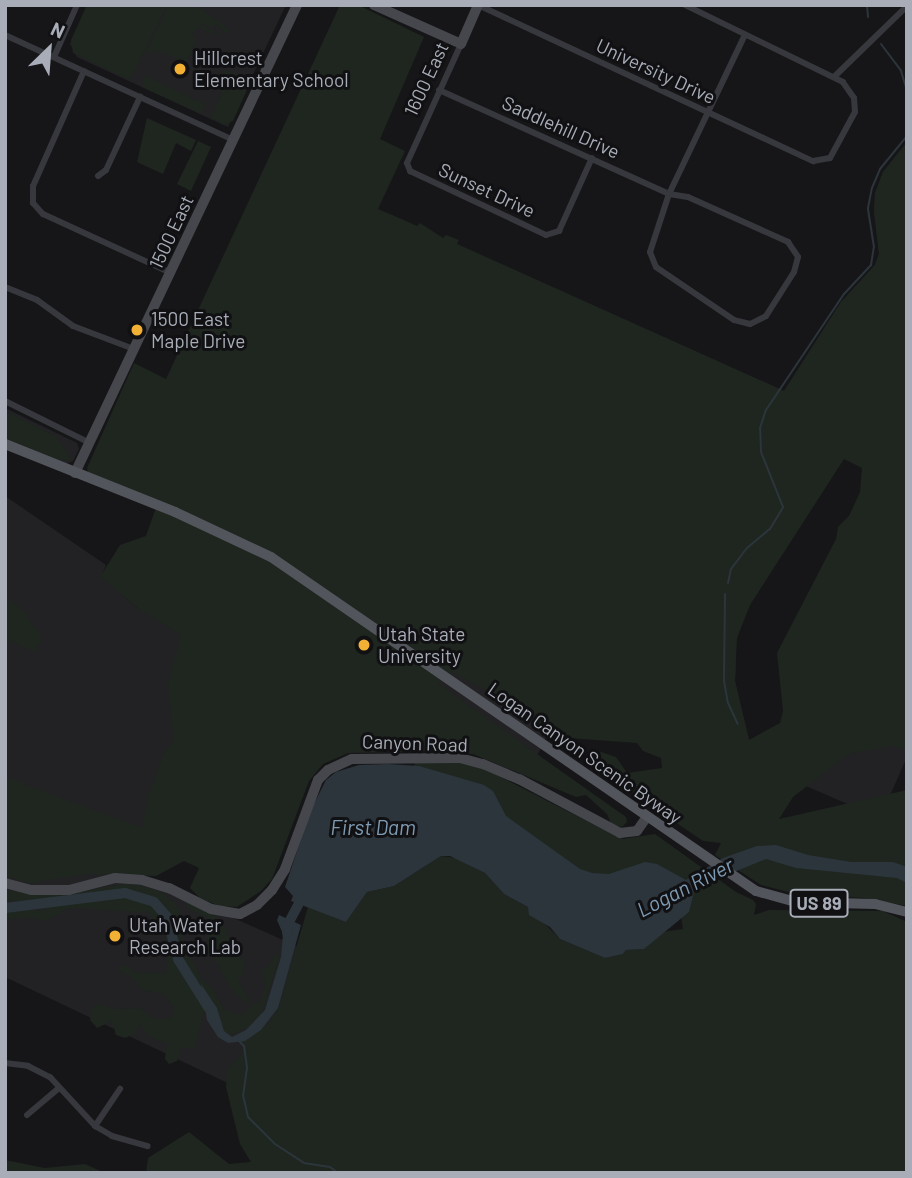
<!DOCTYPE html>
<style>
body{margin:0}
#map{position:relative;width:912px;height:1178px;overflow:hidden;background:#161618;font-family:Barlow,sans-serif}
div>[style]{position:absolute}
.built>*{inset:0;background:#222225}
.green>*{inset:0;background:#1e261f}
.water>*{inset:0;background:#2c353c}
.stream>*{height:2px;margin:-1px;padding:0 1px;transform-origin:1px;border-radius:1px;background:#2c353c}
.river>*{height:10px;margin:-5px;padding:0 5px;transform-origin:5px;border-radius:5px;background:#2c353c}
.street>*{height:6px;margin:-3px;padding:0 3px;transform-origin:3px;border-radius:3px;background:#37383d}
.secondary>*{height:10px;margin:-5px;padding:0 5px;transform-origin:5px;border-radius:5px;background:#45474d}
.primary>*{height:10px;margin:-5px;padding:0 5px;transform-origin:5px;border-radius:5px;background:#53555c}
.dots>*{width:19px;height:19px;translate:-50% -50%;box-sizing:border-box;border:4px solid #111113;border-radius:50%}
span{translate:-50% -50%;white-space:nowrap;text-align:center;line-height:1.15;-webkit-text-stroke:6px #111113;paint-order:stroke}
.shield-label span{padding:2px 5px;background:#111113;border:2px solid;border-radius:5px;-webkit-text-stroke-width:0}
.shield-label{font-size:18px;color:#a8adb8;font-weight:700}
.poi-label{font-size:19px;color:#a8adb8}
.left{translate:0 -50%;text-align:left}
.street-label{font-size:19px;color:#a8adb8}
.water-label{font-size:21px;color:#7f9bb3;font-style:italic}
.frame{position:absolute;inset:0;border:7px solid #a8adb8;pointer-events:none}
.north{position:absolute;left:14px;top:14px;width:70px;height:70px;-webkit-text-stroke:5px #111113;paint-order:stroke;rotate:25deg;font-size:19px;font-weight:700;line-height:28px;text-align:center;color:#a8adb8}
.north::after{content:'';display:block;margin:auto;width:24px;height:32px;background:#a8adb8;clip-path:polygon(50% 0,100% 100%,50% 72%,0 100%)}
</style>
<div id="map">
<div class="built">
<div style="clip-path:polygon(87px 5px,286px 5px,228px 127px,77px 57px,70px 44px)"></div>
<div style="clip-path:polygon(evenodd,907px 142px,907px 757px,880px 818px,572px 685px,528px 774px,314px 693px,244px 843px,86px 852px,303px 949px,337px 1135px,5px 977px,5px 496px,106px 565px,101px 577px,139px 609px,390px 214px,784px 391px,841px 302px,875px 265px,879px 254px,874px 211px,875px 193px,883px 172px,907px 142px,698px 372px,871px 472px,787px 744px,749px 740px,735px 681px,736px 665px,698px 372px)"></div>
<div style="clip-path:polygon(5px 408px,77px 443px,79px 449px,73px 461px,66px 464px,5px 448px)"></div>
</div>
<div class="green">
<div style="clip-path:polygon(87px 5px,167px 5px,130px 80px,73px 53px,71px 40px)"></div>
<div style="clip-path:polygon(169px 5px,196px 5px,229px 29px,227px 34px,216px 23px,214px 28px,197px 22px,225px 38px,197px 27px,192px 35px,195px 37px,195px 43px,186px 63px,160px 51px,146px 53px)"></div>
<div style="clip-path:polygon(evenodd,340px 5px,358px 5px,424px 37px,380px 139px,405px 151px,378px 209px,417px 226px,420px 223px,443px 238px,446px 235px,459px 240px,457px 244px,784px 391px,841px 302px,875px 265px,879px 254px,874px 211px,875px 193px,883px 172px,907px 142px,907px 750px,894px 746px,850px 753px,793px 797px,779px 819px,907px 790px,907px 906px,865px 898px,800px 895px,761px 885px,715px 855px,721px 843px,703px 841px,587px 762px,601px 752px,616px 757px,627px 773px,662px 768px,661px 758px,643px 751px,637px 743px,555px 737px,484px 689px,451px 671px,438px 684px,626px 817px,627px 822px,622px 827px,611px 824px,607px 814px,586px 795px,576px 797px,473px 754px,451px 751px,348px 753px,323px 764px,309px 781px,272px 879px,261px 891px,237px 907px,219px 906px,200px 898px,190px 888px,199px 868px,184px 861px,156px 876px,87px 874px,29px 883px,5px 876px,5px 777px,142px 828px,149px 793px,164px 754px,174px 739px,168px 684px,181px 635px,139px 609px,100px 577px,120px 545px,146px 536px,158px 502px,88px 472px,87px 468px,134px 363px,166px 379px,340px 5px,844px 459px,862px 468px,860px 492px,849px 516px,838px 527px,836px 539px,777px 653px,783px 711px,780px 723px,749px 740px,735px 681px,737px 638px,750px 605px,844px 459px)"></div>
<div style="clip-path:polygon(226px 70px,251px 81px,233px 121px,223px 125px,211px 117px,222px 92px,220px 73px)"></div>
<div style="clip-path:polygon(147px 72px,147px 77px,203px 103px,207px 100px,201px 114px,142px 87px)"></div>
<div style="clip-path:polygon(147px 118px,196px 140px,191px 151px,176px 143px,163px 174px,137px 162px)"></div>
<div style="clip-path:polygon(198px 141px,211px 147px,191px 191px,177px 184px)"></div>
<div style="clip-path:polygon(5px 411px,57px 437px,72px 461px,59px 460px,5px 438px)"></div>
<div style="clip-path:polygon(5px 597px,23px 610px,39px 633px,41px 640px,34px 652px,10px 640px,5px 650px)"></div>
<div style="clip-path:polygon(415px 760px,466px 763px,487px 770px,622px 839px,655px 834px,736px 892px,753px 900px,756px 904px,754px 915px,769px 910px,883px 911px,907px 922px,907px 1173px,146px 1173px,148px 1158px,189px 1132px,229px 1164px,251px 1162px,240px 1144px,226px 1087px,227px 1071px,242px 1053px,245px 1028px,232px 1035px,223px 1032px,210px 1006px,203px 1014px,195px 1048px,181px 1048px,177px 1061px,169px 1064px,165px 1059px,167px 1043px,147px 1036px,140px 1022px,135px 1034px,125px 1038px,116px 1035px,112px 1021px,97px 1028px,90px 1020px,92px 1007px,100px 1004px,114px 1009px,140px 1008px,153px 1019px,172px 1018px,175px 1008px,164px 994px,142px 990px,131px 976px,119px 971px,120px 966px,128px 965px,134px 972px,166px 973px,168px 952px,182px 953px,191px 958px,202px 980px,212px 987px,225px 1011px,243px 1015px,252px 1004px,261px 1001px,266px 984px,261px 970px,268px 967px,275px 954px,280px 955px,259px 1023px,266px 1026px,278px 1010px,308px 907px,346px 922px,367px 892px,394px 886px,441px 856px,456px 858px,485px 873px,504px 894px,528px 907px,560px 939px,605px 958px,623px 954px,626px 950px,644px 949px,662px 932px,683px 929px,681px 915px,592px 880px,414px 769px)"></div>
<div style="clip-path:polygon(129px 883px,158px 890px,176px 904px,181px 911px,177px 918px,183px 934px,180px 942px,166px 943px,163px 921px,151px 919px,150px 913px,82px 908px,67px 909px,46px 921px,31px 918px,5px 919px,5px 910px,43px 910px,55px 904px,97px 898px,96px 894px,53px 900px,5px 901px,5px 890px,34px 894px,78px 892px)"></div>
<div style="clip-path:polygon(185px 900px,216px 916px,223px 924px,234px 950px,246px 963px,239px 982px,251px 1003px,243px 1001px,230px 987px,208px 946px,207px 918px,187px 908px)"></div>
<div style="clip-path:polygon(5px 1160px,45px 1168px,85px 1164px,105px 1173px,5px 1173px)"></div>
</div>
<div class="water">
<div style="clip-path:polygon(388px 764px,419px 766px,484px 785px,493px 791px,506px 816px,580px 869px,592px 873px,609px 874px,645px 862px,657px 864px,686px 880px,723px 858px,757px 846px,776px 845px,808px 855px,851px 862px,893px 862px,907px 867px,907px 883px,897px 878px,796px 868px,766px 859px,695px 888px,689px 912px,644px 949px,626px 950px,623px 954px,605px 958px,560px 939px,550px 927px,529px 915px,528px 907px,504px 894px,485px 873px,450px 856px,441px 856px,394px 886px,367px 892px,346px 922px,291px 901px,293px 896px,285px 887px,311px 810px,326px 780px,336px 772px,359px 765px)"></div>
<div style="clip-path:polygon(279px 915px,301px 925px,278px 1008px,261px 1030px,245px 1041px,228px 1043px,218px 1037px,207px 1020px,201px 984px,217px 1008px,224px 1031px,232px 1037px,246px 1030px,265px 1010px,281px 957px,283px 934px,277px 920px)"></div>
</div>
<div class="stream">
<div style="left:867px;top:5px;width:12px;rotate:85deg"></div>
<div style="left:881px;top:44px;width:34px;rotate:53deg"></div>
<div style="left:901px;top:71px;width:21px;rotate:73deg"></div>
<div style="left:728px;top:583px;width:14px;rotate:-78deg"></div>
<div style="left:731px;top:569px;width:26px;rotate:-53deg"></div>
<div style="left:747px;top:548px;width:30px;rotate:-40deg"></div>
<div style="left:770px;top:529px;width:26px;rotate:-59deg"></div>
<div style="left:783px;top:507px;width:59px;rotate:-111.8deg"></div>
<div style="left:761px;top:452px;width:24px;rotate:-92deg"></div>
<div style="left:760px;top:428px;width:19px;rotate:-72deg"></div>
<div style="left:766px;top:410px;width:140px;rotate:-56.1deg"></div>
<div style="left:844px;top:294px;width:40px;rotate:-47deg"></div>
<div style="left:871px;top:265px;width:18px;rotate:-81deg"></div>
<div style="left:874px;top:247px;width:39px;rotate:-99deg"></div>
<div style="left:868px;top:208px;width:20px;rotate:-79deg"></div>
<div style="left:872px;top:188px;width:21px;rotate:-67deg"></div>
<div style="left:880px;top:169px;width:43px;rotate:-50.7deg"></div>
<div style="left:725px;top:594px;width:87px;rotate:90.7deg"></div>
<div style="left:724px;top:681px;width:22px;rotate:80deg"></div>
<div style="left:728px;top:703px;width:23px;rotate:65deg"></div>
<div style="left:239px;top:1041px;width:7px;rotate:45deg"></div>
<div style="left:244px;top:1046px;width:22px;rotate:82deg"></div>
<div style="left:247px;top:1068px;width:27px;rotate:98deg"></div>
<div style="left:243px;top:1095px;width:23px;rotate:77deg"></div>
<div style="left:248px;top:1117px;width:38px;rotate:45deg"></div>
<div style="left:275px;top:1144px;width:35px;rotate:33deg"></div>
<div style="left:304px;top:1163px;width:26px;rotate:9deg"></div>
<div style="left:330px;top:1167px;width:10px;rotate:37deg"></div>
</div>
<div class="river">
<div style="left:5px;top:908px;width:121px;rotate:-7.1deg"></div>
<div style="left:125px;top:893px;width:30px;rotate:17deg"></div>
<div style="left:154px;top:902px;width:20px;rotate:49deg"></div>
<div style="left:167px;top:917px;width:43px;rotate:75.3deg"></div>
<div style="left:178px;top:959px;width:57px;rotate:58deg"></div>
<div style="left:287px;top:933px;width:9px;rotate:-84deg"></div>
<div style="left:288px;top:924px;width:34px;rotate:-62deg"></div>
</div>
<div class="street">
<div style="left:478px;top:5px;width:370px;rotate:25deg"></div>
<div style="left:813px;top:161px;width:17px;rotate:-10deg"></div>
<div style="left:830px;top:158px;width:52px;rotate:-61.5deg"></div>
<div style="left:855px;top:112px;width:14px;rotate:-94deg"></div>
<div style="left:854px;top:98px;width:19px;rotate:-125deg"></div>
<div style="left:843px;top:82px;width:176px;rotate:-154deg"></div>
<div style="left:5px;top:35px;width:251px;rotate:24.7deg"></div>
<div style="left:461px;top:44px;width:131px;rotate:114.4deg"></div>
<div style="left:407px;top:163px;width:9px;rotate:69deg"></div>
<div style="left:410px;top:171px;width:150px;rotate:25.2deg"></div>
<div style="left:546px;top:235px;width:14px;rotate:-17deg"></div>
<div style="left:559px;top:231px;width:80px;rotate:-65.7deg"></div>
<div style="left:54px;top:57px;width:57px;rotate:-66.1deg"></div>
<div style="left:84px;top:71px;width:126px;rotate:113.9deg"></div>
<div style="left:33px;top:186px;width:17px;rotate:90deg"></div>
<div style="left:33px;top:203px;width:15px;rotate:48deg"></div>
<div style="left:43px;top:214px;width:141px;rotate:24.7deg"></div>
<div style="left:835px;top:76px;width:100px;rotate:-44.2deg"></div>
<div style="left:439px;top:90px;width:252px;rotate:24.3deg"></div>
<div style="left:669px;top:194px;width:19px;rotate:9deg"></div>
<div style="left:688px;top:197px;width:110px;rotate:24.2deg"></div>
<div style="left:788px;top:242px;width:18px;rotate:56deg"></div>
<div style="left:798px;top:257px;width:16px;rotate:105deg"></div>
<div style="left:794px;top:272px;width:52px;rotate:122.5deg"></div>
<div style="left:766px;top:316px;width:18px;rotate:153deg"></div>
<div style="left:750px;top:324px;width:16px;rotate:-166deg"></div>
<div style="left:734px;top:320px;width:94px;rotate:-145.8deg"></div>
<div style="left:656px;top:267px;width:16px;rotate:-112deg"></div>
<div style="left:650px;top:252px;width:61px;rotate:-71.9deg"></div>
<div style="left:669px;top:194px;width:176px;rotate:-64.5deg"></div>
<div style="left:98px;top:176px;width:10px;rotate:-37deg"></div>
<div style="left:106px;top:170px;width:81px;rotate:-65deg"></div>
<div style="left:5px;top:287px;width:35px;rotate:22deg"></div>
<div style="left:37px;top:300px;width:44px;rotate:35.8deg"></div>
<div style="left:73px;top:326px;width:65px;rotate:20.7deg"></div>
<div style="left:5px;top:401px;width:95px;rotate:26.3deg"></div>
<div style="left:5px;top:1063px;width:23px;rotate:7deg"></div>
<div style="left:28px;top:1066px;width:25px;rotate:27deg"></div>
<div style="left:50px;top:1077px;width:67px;rotate:47.4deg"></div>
<div style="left:95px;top:1126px;width:20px;rotate:30deg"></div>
<div style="left:112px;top:1136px;width:37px;rotate:16deg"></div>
<div style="left:27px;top:1115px;width:42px;rotate:-40.2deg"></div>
<div style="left:95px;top:1126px;width:45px;rotate:-56deg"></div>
</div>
<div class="secondary">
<div style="left:374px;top:5px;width:95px;rotate:24.1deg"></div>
<div style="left:461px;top:44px;width:43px;rotate:-66.4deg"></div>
<div style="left:75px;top:473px;width:518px;rotate:-64.62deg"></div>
<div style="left:5px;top:883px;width:27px;rotate:15deg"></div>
<div style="left:31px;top:890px;width:38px"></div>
<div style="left:69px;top:890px;width:48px;rotate:-14.6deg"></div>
<div style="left:115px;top:878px;width:27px;rotate:4deg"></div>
<div style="left:142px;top:880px;width:28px;rotate:17deg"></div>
<div style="left:169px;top:888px;width:47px;rotate:26.6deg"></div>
<div style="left:211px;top:909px;width:29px;rotate:10deg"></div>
<div style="left:240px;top:914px;width:19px;rotate:-28deg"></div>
<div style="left:257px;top:905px;width:21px;rotate:-45deg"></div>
<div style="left:272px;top:890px;width:25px;rotate:-58deg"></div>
<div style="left:285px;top:869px;width:95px;rotate:-69.7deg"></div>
<div style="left:318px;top:780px;width:14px;rotate:-45deg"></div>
<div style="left:328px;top:770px;width:26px;rotate:-25deg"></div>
<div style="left:352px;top:759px;width:108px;rotate:-0.5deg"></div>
<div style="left:460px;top:758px;width:24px;rotate:15deg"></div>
<div style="left:483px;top:764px;width:39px;rotate:23deg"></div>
<div style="left:519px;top:779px;width:115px;rotate:28.1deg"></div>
<div style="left:620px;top:833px;width:17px;rotate:-7deg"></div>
<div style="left:637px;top:831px;width:16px;rotate:-55deg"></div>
</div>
<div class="primary">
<div style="left:5px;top:444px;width:183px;rotate:21.8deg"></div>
<div style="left:175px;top:512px;width:106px;rotate:25.1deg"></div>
<div style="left:271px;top:557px;width:589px;rotate:34.55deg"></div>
<div style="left:756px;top:891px;width:41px;rotate:15.4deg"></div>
<div style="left:796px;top:902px;width:79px;rotate:1.5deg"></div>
<div style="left:875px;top:904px;width:33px;rotate:14deg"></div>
</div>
<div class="dots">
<div style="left:180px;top:69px;background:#f2b134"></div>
<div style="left:137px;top:330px;background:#f2b134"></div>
<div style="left:364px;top:645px;background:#f2b134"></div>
<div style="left:115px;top:936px;background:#f2b134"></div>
</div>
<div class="shield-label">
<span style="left:819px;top:903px">US 89</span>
</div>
<div class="poi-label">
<span class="left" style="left:194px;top:69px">Hillcrest<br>Elementary School</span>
<span class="left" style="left:151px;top:330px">1500 East<br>Maple Drive</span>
<span class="left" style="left:378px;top:645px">Utah State<br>University</span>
<span class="left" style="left:129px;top:936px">Utah Water<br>Research Lab</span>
</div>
<div class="street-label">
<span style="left:656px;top:71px;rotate:25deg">University Drive</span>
<span style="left:426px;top:79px;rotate:-65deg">1600 East</span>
<span style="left:561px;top:127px;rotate:24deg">Saddlehill Drive</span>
<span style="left:487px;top:190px;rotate:25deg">Sunset Drive</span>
<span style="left:171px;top:232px;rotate:-65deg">1500 East</span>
<span style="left:415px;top:743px;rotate:2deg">Canyon Road</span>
<span style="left:585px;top:753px;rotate:35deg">Logan Canyon Scenic Byway</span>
</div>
<div class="water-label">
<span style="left:373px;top:827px">First Dam</span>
<span style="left:685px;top:887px;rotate:-27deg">Logan River</span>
</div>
<div class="frame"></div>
<div class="north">N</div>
</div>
